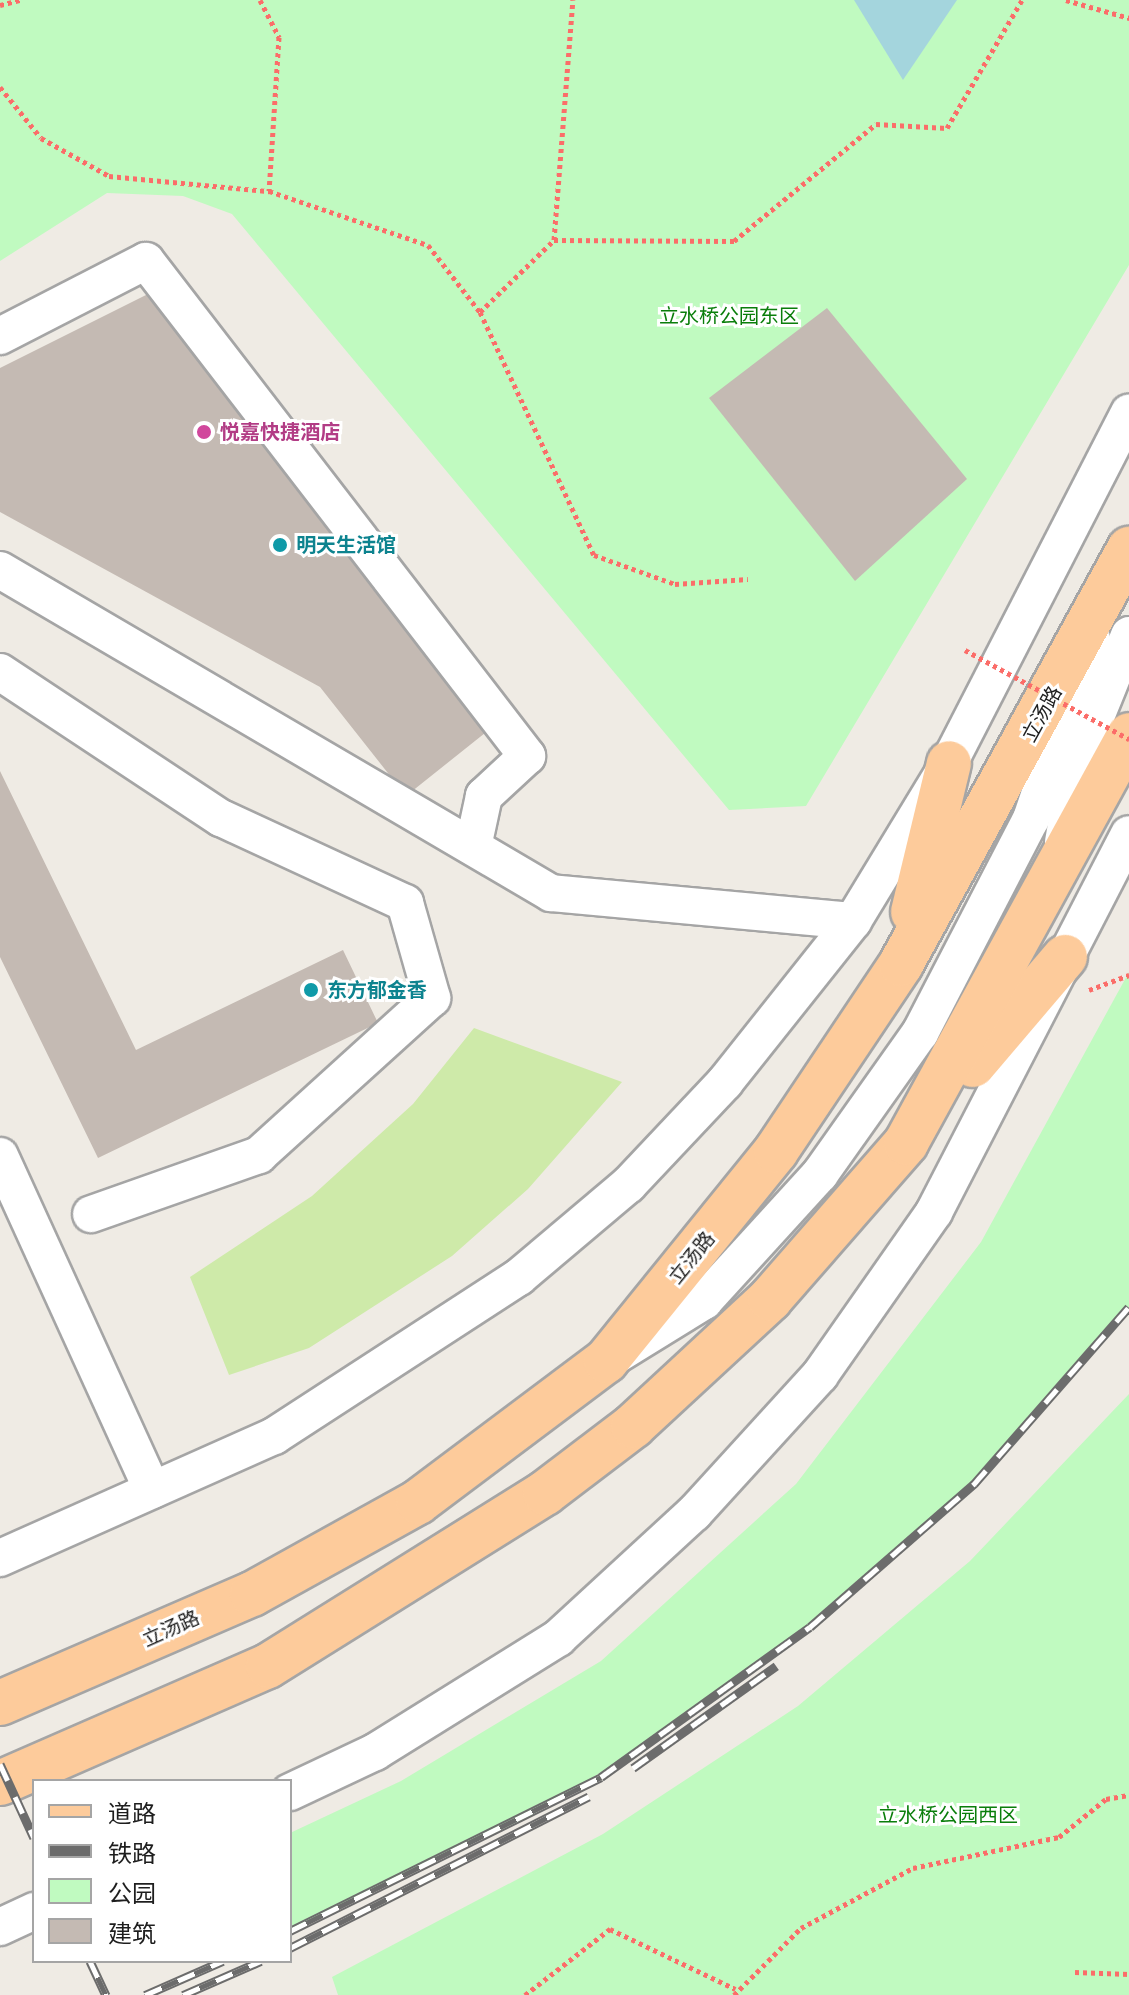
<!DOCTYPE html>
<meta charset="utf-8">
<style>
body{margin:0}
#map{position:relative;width:1129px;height:1995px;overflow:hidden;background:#efebe4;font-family:Arial,"Noto Sans SC",sans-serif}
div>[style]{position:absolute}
.grass>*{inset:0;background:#ceeaa9}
.park>*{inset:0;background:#c0fac0}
.water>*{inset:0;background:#a4d5dd}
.building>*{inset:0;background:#c4bab3}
.path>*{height:5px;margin-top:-2.5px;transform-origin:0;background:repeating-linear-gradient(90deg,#fb6d69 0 4px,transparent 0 8px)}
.roads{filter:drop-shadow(2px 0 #a5a5a5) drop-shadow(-2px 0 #a5a5a5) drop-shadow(0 2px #a5a5a5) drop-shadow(0 -2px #a5a5a5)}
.minor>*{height:36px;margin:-18px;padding:0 18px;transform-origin:18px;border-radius:18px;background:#fff}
.major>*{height:44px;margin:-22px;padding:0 22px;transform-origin:22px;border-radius:22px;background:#fdcb9b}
.rail>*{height:9px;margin-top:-4.5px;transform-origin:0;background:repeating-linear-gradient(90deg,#fff 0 18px,#6c6c6c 0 36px);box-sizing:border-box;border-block:2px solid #6c6c6c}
.path-bridge>*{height:5px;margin-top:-2.5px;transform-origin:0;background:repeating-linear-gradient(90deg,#fb6d69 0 4px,transparent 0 8px)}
.dots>*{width:22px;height:22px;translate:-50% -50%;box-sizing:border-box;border:4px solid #fff;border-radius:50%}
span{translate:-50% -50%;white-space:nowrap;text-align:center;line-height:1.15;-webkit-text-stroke:6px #fff;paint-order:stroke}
.park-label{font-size:20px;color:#0a7e0b}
.hotel-label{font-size:20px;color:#b23c85;font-weight:700}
.left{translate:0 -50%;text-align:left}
.culture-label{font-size:20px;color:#0d838f;font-weight:700}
.street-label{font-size:20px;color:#1e1e1e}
.legend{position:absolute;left:32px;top:1779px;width:260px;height:184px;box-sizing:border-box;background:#fff;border:2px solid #a5a5a5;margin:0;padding:10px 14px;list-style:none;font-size:24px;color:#1e1e1e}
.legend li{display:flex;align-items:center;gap:16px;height:40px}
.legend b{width:40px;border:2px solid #a5a5a5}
</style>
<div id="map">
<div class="grass">
<div style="clip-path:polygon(474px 1028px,622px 1082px,528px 1189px,452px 1256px,309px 1348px,229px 1375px,190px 1277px,312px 1196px,413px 1104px)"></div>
</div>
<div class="park">
<div style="clip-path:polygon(0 0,1129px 0,1129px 265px,806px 806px,729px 810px,232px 214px,183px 196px,107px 193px,0 261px)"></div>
<div style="clip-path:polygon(1129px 972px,1129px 1307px,1084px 1364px,974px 1484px,810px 1627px,677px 1725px,532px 1815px,290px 1931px,290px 1833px,401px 1781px,601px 1661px,796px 1484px,981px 1242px)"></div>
<div style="clip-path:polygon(1129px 1394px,1129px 1995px,338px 1995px,332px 1977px,603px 1834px,798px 1706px,970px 1561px)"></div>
</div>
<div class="water">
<div style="clip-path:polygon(854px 0,957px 0,903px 80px)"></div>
</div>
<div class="building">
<div style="clip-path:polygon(150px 293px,485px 733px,406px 796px,320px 687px,0 512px,0 368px)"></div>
<div style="clip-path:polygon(827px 308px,967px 479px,855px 581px,709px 398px)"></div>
<div style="clip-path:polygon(0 771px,136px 1050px,343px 950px,378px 1023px,98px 1158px,0 957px)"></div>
</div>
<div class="path">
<div style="left:260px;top:0;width:42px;rotate:62.8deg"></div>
<div style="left:279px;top:37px;width:154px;rotate:93.7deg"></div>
<div style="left:1066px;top:0;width:66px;rotate:15.9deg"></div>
<div style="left:0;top:5px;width:21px;rotate:-14deg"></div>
<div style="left:0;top:87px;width:65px;rotate:51.2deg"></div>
<div style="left:41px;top:138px;width:78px;rotate:29.2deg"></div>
<div style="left:109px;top:176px;width:161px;rotate:5.4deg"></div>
<div style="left:269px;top:191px;width:168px;rotate:18.8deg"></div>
<div style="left:428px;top:245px;width:85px;rotate:52.2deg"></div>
<div style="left:480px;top:312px;width:103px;rotate:-44.2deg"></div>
<div style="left:554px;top:240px;width:180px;rotate:0.3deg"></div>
<div style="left:734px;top:241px;width:184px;rotate:-39.5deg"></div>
<div style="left:876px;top:124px;width:71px;rotate:3.2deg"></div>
<div style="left:947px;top:128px;width:148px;rotate:-59.6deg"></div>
<div style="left:554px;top:240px;width:241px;rotate:-85.5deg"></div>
<div style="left:480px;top:312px;width:268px;rotate:64.9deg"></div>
<div style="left:594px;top:555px;width:86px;rotate:19.7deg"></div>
<div style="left:675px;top:584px;width:73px;rotate:-3.9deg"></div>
<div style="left:1089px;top:990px;width:43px;rotate:-20.6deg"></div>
<div style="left:1075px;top:1972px;width:54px;rotate:2.1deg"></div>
<div style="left:525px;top:1995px;width:108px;rotate:-37.8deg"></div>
<div style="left:610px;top:1929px;width:139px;rotate:25.6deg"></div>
<div style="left:734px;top:1995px;width:95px;rotate:-45deg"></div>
<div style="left:801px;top:1928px;width:127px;rotate:-28.2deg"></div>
<div style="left:913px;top:1868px;width:149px;rotate:-12deg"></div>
<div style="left:1059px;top:1837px;width:60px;rotate:-39deg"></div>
<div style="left:1106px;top:1799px;width:23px;rotate:-10deg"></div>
</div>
<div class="roads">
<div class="minor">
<div style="left:0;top:336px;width:164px;rotate:-27.2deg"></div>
<div style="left:146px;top:261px;width:625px;rotate:52.41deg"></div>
<div style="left:527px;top:756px;width:59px;rotate:137.1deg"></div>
<div style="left:484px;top:796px;width:52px;rotate:102.2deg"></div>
<div style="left:0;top:570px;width:639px;rotate:30.38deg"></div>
<div style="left:551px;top:893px;width:303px;rotate:5.3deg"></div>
<div style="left:0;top:672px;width:265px;rotate:33.5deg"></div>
<div style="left:221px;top:818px;width:203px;rotate:24.8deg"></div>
<div style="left:405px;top:903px;width:99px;rotate:74.1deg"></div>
<div style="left:432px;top:998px;width:234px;rotate:137.8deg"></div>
<div style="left:259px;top:1155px;width:178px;rotate:160.6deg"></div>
<div style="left:1063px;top:842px;width:79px;rotate:-79.8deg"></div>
<div style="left:1077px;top:764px;width:139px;rotate:-68deg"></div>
<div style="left:0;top:1156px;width:367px;rotate:65.5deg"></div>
<div style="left:615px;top:1356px;width:105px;rotate:-31.7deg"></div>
<div style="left:704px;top:1301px;width:172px;rotate:-47.6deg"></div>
<div style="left:820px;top:1174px;width:173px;rotate:-54.7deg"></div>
<div style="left:920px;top:1033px;width:241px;rotate:-62.6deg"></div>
<div style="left:1031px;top:819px;width:190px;rotate:-71.3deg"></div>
<div style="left:0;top:1558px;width:300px;rotate:-24deg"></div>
<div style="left:274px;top:1436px;width:292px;rotate:-33deg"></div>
<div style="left:519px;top:1277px;width:143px;rotate:-40.2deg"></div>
<div style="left:628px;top:1185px;width:141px;rotate:-46.7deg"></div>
<div style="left:725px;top:1082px;width:206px;rotate:-51.5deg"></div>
<div style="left:853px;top:921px;width:185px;rotate:-58.7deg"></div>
<div style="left:949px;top:763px;width:394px;rotate:-62.8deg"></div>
<div style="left:290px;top:1792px;width:94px;rotate:-25.2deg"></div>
<div style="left:375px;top:1752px;width:216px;rotate:-31.9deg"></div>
<div style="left:558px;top:1638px;width:185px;rotate:-42.6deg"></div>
<div style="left:694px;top:1513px;width:187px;rotate:-47.6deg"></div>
<div style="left:820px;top:1375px;width:199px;rotate:-55deg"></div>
<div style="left:934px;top:1212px;width:425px;rotate:-62.7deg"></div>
<div style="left:0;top:1927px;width:38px;rotate:-25deg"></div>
</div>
<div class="major">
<div style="left:913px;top:912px;width:153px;rotate:-76.4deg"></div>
<div style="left:973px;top:1065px;width:142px;rotate:-49.6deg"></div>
<div style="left:0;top:1703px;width:275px;rotate:-23.4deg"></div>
<div style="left:252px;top:1594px;width:190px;rotate:-29deg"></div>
<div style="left:418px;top:1502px;width:235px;rotate:-36.9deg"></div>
<div style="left:606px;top:1361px;width:270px;rotate:-51deg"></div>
<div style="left:776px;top:1151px;width:225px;rotate:-56.2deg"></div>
<div style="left:901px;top:964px;width:474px;rotate:-61.2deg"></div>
<div style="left:0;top:1783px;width:292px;rotate:-23.6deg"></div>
<div style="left:268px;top:1666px;width:327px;rotate:-32deg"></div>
<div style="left:545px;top:1493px;width:111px;rotate:-37.3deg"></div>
<div style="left:633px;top:1426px;width:187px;rotate:-42.8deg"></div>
<div style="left:770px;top:1299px;width:207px;rotate:-48.9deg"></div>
<div style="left:906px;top:1143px;width:465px;rotate:-61.3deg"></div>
</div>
</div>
<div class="rail">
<div style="left:0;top:1764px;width:81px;rotate:65.3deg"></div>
<div style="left:633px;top:1768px;width:176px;rotate:-35.5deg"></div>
<div style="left:290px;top:1931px;width:347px;rotate:-26.3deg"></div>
<div style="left:601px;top:1777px;width:257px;rotate:-35.7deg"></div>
<div style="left:810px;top:1627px;width:218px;rotate:-41.1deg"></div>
<div style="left:974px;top:1484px;width:235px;rotate:-48.8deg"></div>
<div style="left:290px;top:1948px;width:335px;rotate:-26.9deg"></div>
<div style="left:90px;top:1961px;width:38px;rotate:65deg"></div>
<div style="left:145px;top:1995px;width:85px;rotate:-23.6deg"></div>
<div style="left:183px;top:1995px;width:85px;rotate:-23.6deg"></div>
</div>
<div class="path-bridge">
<div style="left:965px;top:650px;width:187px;rotate:28.5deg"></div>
</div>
<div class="dots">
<div style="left:204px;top:432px;background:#d1479c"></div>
<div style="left:280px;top:545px;background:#0f9aa8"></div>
<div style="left:311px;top:990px;background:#0f9aa8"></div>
</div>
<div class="park-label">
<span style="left:729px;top:316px">立水桥公园东区</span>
<span style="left:948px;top:1815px">立水桥公园西区</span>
</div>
<div class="hotel-label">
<span class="left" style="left:220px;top:432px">悦嘉快捷酒店</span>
</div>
<div class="culture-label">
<span class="left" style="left:296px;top:545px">明天生活馆</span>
<span class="left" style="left:327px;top:990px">东方郁金香</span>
</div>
<div class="street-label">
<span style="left:1042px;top:714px;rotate:-61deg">立汤路</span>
<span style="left:692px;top:1258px;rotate:-51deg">立汤路</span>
<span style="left:171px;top:1629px;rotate:-24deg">立汤路</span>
</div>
<ul class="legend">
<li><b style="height:10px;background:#fdcb9b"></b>道路</li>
<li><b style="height:10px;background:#6c6c6c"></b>铁路</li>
<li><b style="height:22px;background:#c0fac0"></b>公园</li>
<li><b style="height:22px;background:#c4bab3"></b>建筑</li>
</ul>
</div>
